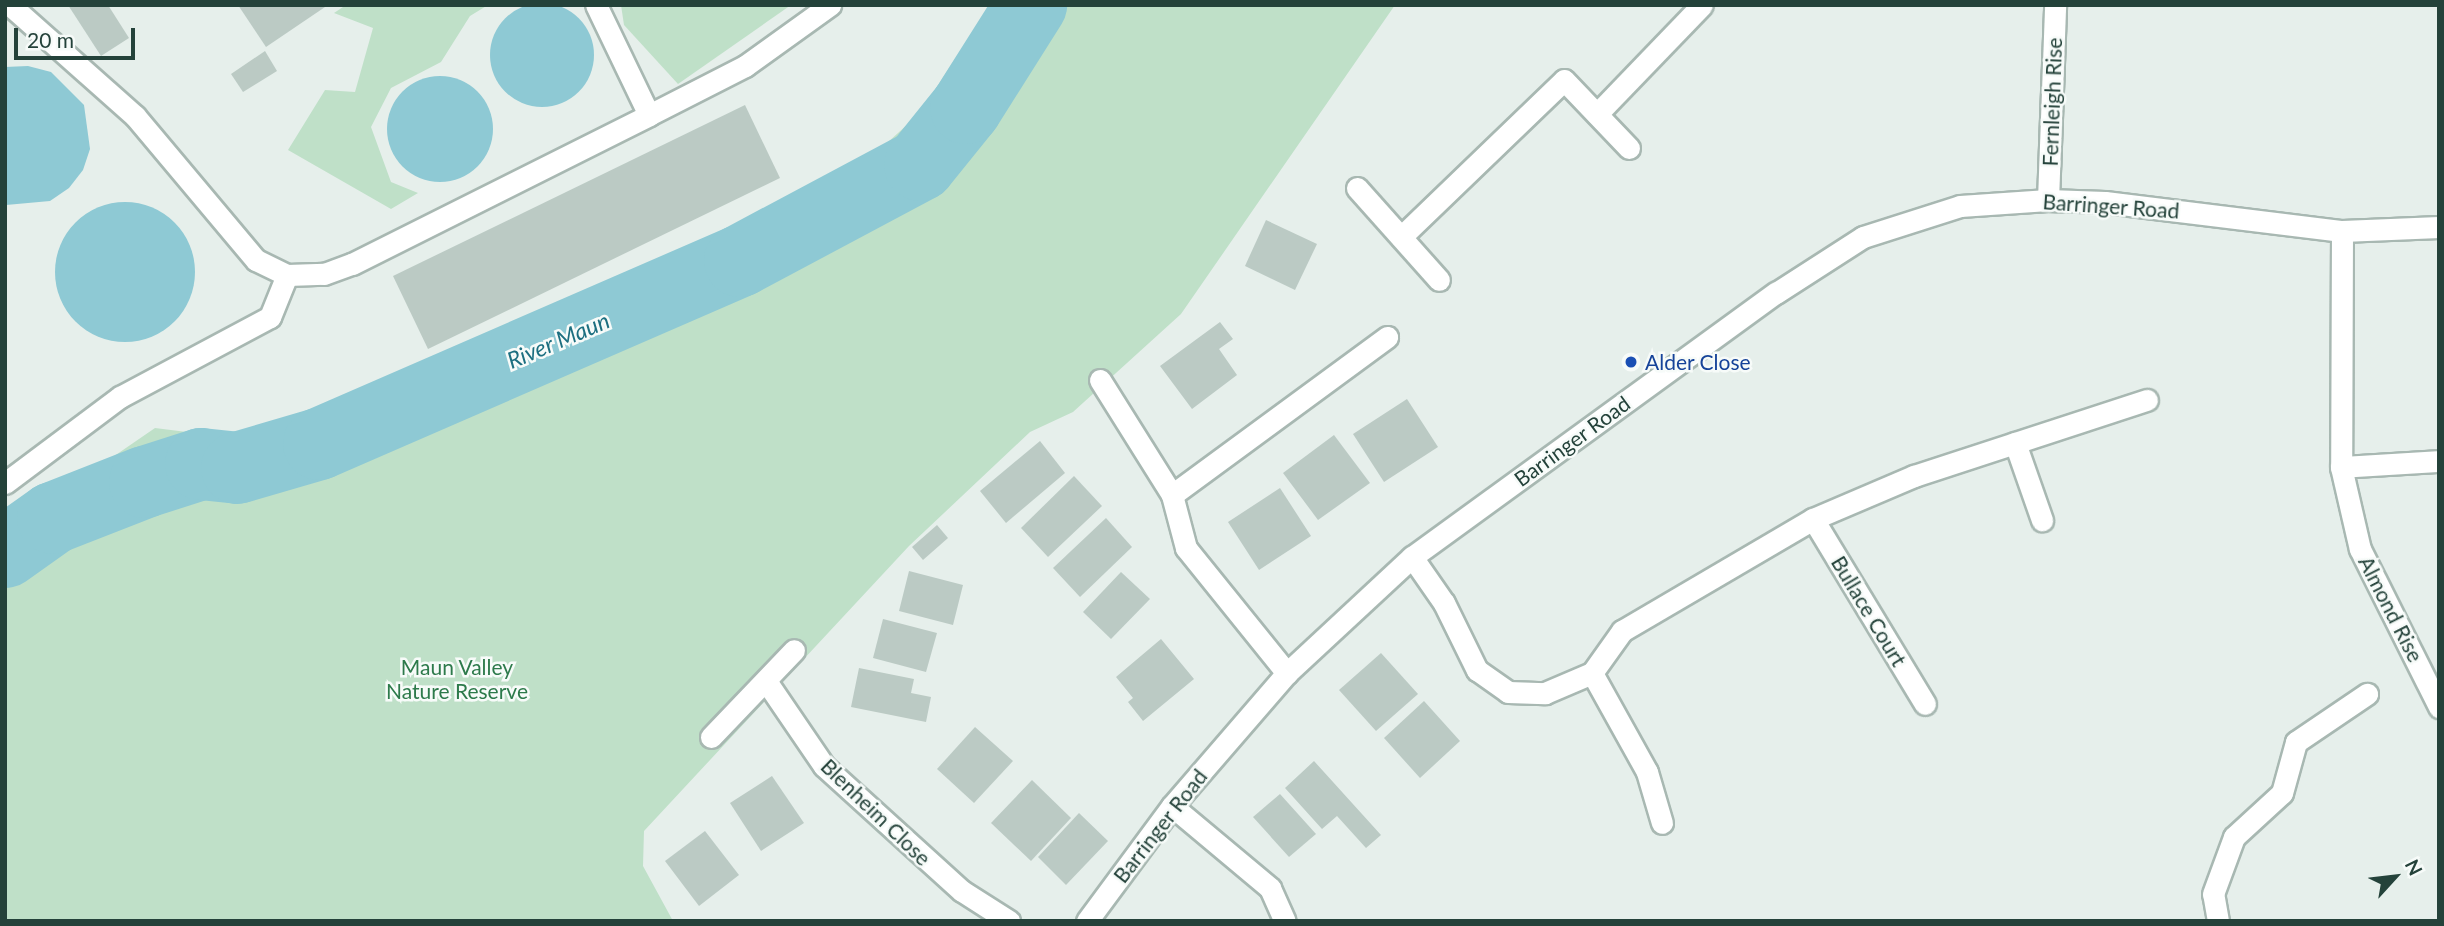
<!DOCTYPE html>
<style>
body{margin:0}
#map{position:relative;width:2444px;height:926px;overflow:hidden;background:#e6efeb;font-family:Lato,sans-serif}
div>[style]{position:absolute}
.green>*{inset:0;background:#bfe0c8}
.water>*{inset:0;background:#8ec9d4}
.round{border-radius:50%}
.river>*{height:72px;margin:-36px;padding:0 36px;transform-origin:36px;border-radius:36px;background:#8ec9d4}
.building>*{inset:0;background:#bbcac4}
.roads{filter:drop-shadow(2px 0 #a8b8b2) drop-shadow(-2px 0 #a8b8b2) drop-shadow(0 2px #a8b8b2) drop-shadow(0 -2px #a8b8b2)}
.service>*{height:21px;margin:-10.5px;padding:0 10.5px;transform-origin:10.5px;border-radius:10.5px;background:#fff}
.minor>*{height:21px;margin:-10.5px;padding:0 10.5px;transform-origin:10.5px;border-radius:10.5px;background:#fff}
.dots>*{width:19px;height:19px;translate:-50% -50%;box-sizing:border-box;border:4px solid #f7fbf9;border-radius:50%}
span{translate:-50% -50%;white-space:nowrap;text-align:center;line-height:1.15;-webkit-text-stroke:5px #f7fbf9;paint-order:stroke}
.street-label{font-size:21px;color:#24423a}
.transit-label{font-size:21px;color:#164399}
.left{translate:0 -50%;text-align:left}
.park-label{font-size:21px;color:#2d7a4b}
.water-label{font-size:23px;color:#1c6f80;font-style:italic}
.frame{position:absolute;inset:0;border:7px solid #24423a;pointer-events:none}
.north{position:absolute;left:2360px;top:842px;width:70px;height:70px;-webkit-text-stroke:5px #f7fbf9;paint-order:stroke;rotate:63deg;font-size:19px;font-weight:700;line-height:28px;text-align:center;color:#24423a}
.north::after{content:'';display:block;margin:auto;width:24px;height:32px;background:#24423a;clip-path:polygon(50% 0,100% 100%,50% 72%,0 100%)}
.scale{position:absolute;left:14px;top:28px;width:121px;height:32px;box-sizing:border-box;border:4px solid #24423a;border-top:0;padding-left:9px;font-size:21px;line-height:24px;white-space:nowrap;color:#24423a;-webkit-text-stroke:5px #f7fbf9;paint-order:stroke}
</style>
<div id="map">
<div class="green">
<div style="clip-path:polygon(346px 5px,488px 5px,470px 16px,441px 62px,391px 88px,371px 127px,391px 182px,418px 193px,391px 209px,288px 150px,325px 90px,355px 92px,373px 28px,334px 13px)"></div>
<div style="clip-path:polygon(621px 5px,791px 5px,678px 84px,624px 25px)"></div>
<div style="clip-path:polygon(990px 5px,1395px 5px,1181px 314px,1073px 412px,1030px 432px,909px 546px,644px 831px,643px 866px,673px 921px,5px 921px,5px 531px,155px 428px,273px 443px,854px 173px,920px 113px)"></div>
</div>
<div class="water">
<div class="round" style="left:490px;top:3px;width:104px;height:104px"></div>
<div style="clip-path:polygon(28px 66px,51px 72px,84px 105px,90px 149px,83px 170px,69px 188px,50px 201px,6px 205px,5px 67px)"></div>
<div class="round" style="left:387px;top:76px;width:106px;height:106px"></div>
<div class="round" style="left:55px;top:202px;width:140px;height:140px"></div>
</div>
<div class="river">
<div style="left:5px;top:552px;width:59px;rotate:-35.3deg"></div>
<div style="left:53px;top:518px;width:99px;rotate:-21.4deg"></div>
<div style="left:145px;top:482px;width:59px;rotate:-17.8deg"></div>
<div style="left:201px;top:464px;width:36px;rotate:6deg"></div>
<div style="left:237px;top:468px;width:85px;rotate:-16.3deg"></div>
<div style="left:319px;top:444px;width:459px;rotate:-23.5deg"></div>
<div style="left:740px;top:261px;width:204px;rotate:-28.1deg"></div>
<div style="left:920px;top:165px;width:73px;rotate:-51.1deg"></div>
<div style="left:966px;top:108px;width:122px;rotate:-57.7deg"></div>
</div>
<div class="building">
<div style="clip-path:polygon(68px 5px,108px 5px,129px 38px,101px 56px)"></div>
<div style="clip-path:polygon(238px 5px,328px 5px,266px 47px)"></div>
<div style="clip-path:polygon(265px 51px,277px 71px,243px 92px,231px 74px)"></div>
<div style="clip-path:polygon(745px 105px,780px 178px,428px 349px,393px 276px)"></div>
<div style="clip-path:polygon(1266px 220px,1317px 244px,1295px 290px,1245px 266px)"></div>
<div style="clip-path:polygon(1220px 322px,1233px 339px,1219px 349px,1237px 375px,1192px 409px,1160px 366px)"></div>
<div style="clip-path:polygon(1407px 399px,1438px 447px,1384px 482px,1353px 434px)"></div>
<div style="clip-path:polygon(1334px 435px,1370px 483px,1318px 520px,1283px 473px)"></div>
<div style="clip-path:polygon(1040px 441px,1065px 473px,1006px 523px,980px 491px)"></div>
<div style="clip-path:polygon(1074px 476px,1102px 506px,1048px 557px,1021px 528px)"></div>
<div style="clip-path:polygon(1280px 488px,1311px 536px,1259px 570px,1228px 522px)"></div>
<div style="clip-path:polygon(1106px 518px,1132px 547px,1080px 597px,1053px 568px)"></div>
<div style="clip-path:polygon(937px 525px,948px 538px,923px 560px,912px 547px)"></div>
<div style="clip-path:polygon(909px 571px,963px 585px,953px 625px,899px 611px)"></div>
<div style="clip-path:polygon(1121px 572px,1150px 599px,1111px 639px,1083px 612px)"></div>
<div style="clip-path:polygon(883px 619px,937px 633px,926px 672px,873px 658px)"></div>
<div style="clip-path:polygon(1161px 639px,1194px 679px,1143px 721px,1128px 702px,1133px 698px,1116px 677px)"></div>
<div style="clip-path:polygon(1381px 653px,1418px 694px,1376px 731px,1339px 690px)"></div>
<div style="clip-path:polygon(859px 668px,914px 679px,911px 693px,931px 697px,926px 722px,851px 707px)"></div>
<div style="clip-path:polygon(1424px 701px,1460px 741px,1420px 778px,1384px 738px)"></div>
<div style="clip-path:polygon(975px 727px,1013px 761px,974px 803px,937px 769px)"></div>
<div style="clip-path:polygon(1314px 761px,1381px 835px,1366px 848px,1337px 816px,1322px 829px,1285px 788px)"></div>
<div style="clip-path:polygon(772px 776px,804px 823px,761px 851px,730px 803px)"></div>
<div style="clip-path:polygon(1032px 780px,1071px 818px,1031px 861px,991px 823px)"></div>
<div style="clip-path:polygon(1280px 794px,1316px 834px,1289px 857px,1253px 817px)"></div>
<div style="clip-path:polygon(1079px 813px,1108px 841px,1066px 885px,1038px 857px)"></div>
<div style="clip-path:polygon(705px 831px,739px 875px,699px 906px,665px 861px)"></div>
</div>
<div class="roads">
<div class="service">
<div style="left:10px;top:5px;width:167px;rotate:41.6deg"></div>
<div style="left:135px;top:116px;width:188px;rotate:50deg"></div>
<div style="left:256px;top:260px;width:34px;rotate:26deg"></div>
<div style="left:287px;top:275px;width:37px;rotate:-2deg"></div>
<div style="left:324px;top:274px;width:30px;rotate:-20deg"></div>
<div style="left:352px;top:264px;width:332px;rotate:-26.6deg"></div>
<div style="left:649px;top:115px;width:122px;rotate:-115.7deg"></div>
<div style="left:649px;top:115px;width:108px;rotate:-27deg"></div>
<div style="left:745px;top:66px;width:105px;rotate:-35.7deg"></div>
<div style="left:1357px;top:188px;width:123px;rotate:48.3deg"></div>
<div style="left:1401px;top:237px;width:226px;rotate:-43.9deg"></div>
<div style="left:2015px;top:443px;width:82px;rotate:70.7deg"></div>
<div style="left:5px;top:483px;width:144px;rotate:-36.8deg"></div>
<div style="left:120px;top:397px;width:170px;rotate:-28.1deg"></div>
<div style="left:270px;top:317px;width:45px;rotate:-68deg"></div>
<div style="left:1172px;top:495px;width:267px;rotate:-36.3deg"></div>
<div style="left:2282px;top:793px;width:53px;rotate:-74.6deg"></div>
<div style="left:2296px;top:742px;width:86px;rotate:-34.1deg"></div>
</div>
<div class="minor">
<div style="left:1564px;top:80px;width:94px;rotate:46.3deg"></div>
<div style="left:1597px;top:114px;width:151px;rotate:-46.1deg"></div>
<div style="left:2048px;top:200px;width:195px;rotate:-87.9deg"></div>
<div style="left:2342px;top:231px;width:236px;rotate:90.2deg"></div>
<div style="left:2341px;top:467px;width:84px;rotate:77deg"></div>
<div style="left:2360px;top:549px;width:177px;rotate:63.4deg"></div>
<div style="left:1100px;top:380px;width:136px;rotate:57.9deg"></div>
<div style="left:1172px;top:495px;width:55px;rotate:75.2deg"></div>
<div style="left:1186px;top:548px;width:161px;rotate:51.1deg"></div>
<div style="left:2341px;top:467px;width:98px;rotate:-3.5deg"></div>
<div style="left:1813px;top:519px;width:216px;rotate:58.8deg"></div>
<div style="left:1412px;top:557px;width:56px;rotate:55.2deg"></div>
<div style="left:1444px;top:603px;width:75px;rotate:63.8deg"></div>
<div style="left:1477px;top:670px;width:38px;rotate:35deg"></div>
<div style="left:1508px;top:692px;width:37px;rotate:2deg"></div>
<div style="left:1545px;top:693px;width:51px;rotate:-23.1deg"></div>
<div style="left:1592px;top:673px;width:52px;rotate:-54.5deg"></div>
<div style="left:1622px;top:631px;width:221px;rotate:-30.4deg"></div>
<div style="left:1813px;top:519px;width:110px;rotate:-23.1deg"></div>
<div style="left:1914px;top:476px;width:245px;rotate:-18.1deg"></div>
<div style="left:1592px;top:673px;width:113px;rotate:60.9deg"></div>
<div style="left:1647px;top:772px;width:53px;rotate:73.6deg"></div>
<div style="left:766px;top:681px;width:103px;rotate:55.7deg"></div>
<div style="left:824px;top:766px;width:186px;rotate:42.2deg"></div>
<div style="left:962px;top:891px;width:56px;rotate:32.6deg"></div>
<div style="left:711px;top:737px;width:120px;rotate:-46.3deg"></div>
<div style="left:1172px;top:806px;width:128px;rotate:39.9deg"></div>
<div style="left:1270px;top:888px;width:36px;rotate:66deg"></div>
<div style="left:1087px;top:921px;width:143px;rotate:-53.5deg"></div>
<div style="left:1172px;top:806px;width:176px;rotate:-49.2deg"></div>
<div style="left:1287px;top:673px;width:171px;rotate:-42.9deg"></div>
<div style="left:1412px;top:557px;width:450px;rotate:-36deg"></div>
<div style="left:1776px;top:293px;width:103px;rotate:-32.8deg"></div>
<div style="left:1863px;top:237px;width:102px;rotate:-17.7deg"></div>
<div style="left:1960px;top:206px;width:88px;rotate:-3.9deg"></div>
<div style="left:2048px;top:200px;width:57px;rotate:2deg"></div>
<div style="left:2105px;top:202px;width:239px;rotate:7deg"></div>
<div style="left:2342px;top:231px;width:97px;rotate:-2.4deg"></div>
<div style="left:2218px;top:921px;width:27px;rotate:-100deg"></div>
<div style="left:2213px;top:894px;width:61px;rotate:-69.8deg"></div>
<div style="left:2234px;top:837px;width:65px;rotate:-42.5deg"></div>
</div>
</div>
<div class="dots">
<div style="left:1631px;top:362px;background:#1a4fb4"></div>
</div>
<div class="street-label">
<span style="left:2052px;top:102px;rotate:-88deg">Fernleigh Rise</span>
<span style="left:2111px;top:206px;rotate:4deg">Barringer Road</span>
<span style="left:1572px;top:441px;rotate:-36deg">Barringer Road</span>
<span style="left:2391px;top:609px;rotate:63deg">Almond Rise</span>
<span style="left:1869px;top:611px;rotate:59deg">Bullace Court</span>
<span style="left:876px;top:812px;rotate:44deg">Blenheim Close</span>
<span style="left:1160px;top:826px;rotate:-52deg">Barringer Road</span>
</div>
<div class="transit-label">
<span class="left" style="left:1645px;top:362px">Alder Close</span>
</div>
<div class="park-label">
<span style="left:457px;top:679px">Maun Valley<br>Nature Reserve</span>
</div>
<div class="water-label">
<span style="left:558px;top:340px;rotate:-23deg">River Maun</span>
</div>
<div class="frame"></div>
<div class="north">N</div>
<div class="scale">20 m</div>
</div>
